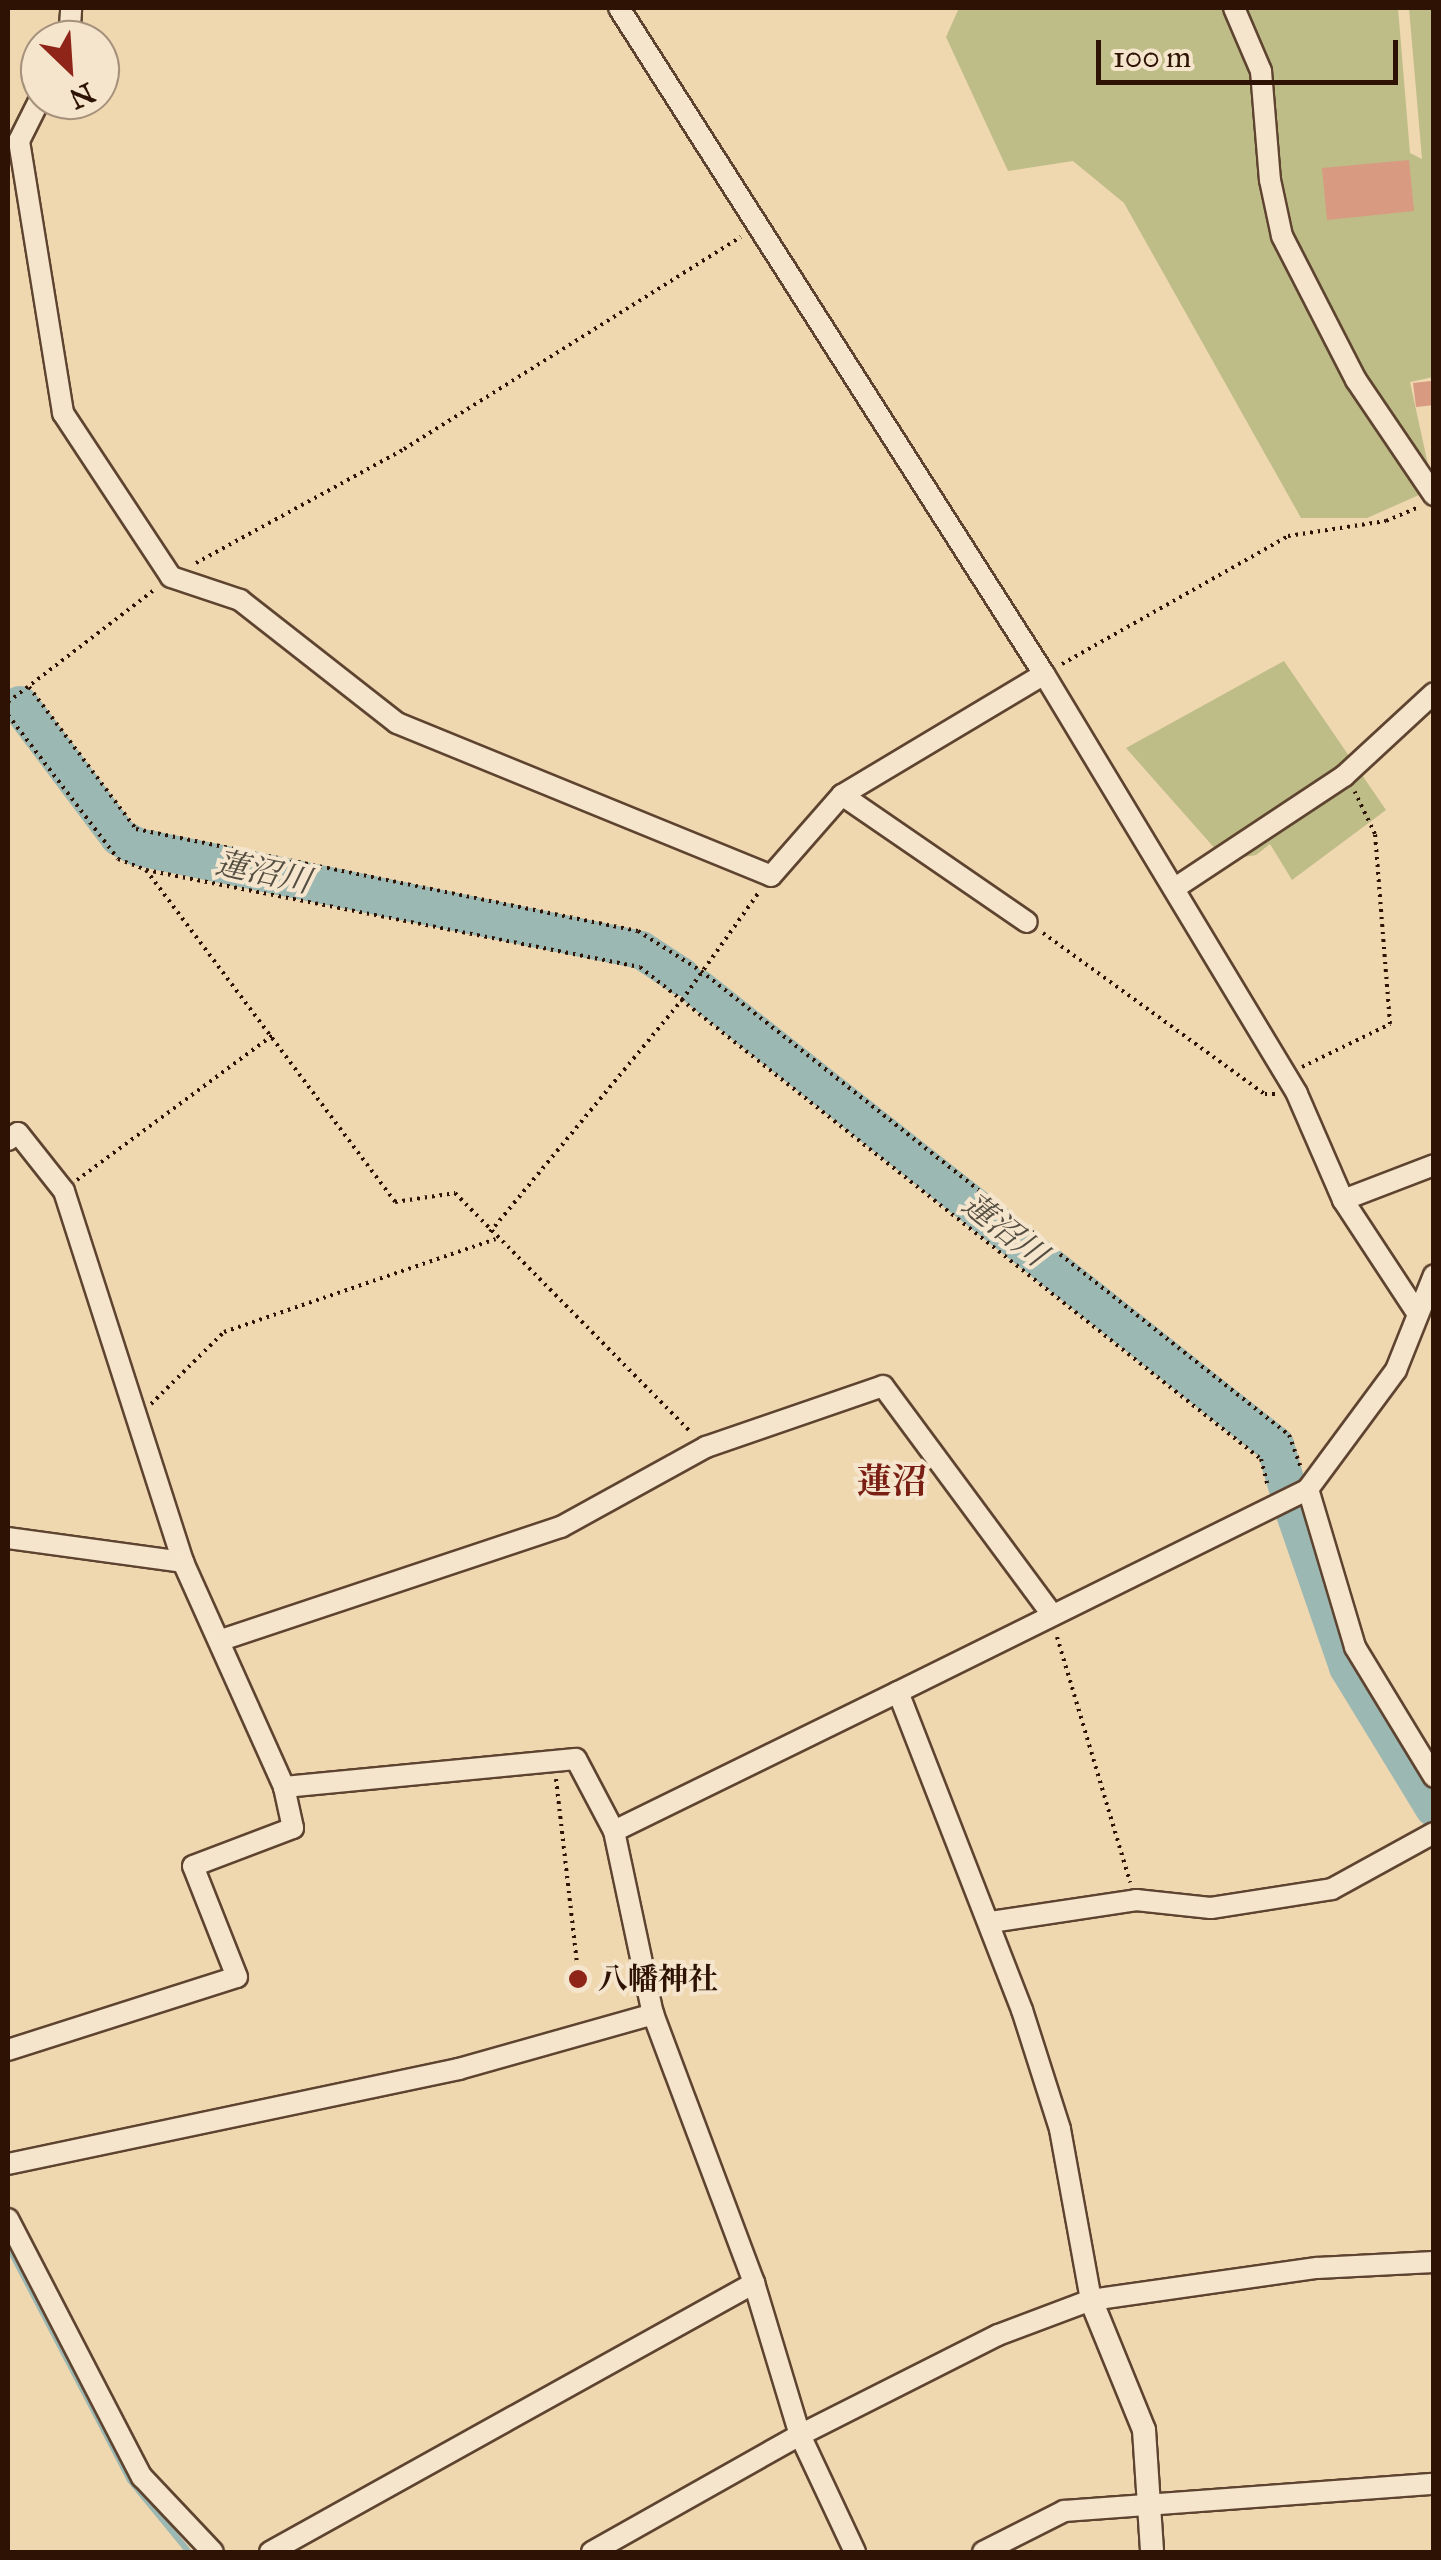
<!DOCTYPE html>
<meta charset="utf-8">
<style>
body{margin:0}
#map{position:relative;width:1441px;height:2560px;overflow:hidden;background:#efd7b0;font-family:"IM FELL Great Primer","Noto Serif JP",serif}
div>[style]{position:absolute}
.green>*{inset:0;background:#bfbd87}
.stream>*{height:6px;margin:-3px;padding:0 3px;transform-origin:3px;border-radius:3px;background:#9cb8b3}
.river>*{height:38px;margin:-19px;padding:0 19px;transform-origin:19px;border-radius:19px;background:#9cb8b3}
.building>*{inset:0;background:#d89a80}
.path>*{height:4px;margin-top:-2px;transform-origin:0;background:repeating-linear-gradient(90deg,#2e1305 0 2.5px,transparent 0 7.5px)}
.roads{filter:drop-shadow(2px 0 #5e4430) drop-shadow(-2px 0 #5e4430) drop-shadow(0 2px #5e4430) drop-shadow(0 -2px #5e4430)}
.minor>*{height:20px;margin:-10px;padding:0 10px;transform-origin:10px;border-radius:10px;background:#f5e5cc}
.tertiary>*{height:22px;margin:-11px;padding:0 11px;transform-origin:11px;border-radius:11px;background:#f5e5cc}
.dots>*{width:28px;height:28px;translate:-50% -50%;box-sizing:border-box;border:5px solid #f5e5cc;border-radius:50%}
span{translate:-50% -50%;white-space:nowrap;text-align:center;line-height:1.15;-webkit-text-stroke:8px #f5e5cc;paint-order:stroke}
.poi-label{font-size:30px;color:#2e1305;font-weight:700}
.left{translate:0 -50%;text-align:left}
.water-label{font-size:32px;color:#544d42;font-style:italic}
.quarter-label{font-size:35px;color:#7a1f14;font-weight:700}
.frame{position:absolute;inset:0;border:10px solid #2e1305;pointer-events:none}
.north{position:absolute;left:20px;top:20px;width:100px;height:100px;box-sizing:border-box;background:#f5e5cc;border:2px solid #a5917c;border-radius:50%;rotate:155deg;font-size:28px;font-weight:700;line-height:40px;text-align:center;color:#2e1305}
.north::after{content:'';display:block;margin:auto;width:35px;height:45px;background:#8f2418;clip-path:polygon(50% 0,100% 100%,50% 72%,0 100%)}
.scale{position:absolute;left:1096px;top:40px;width:302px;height:45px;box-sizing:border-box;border:5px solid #2e1305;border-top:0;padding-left:12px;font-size:30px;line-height:35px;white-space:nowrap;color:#2e1305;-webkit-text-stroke:8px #f5e5cc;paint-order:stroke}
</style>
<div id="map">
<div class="green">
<div style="clip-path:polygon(959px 8px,1398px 8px,1410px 153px,1422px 159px,1409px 8px,1433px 8px,1433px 377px,1410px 382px,1432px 483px,1428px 491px,1367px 518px,1301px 518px,1124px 203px,1073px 161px,1008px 171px,946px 37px)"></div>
<div style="clip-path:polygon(1284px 661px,1386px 810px,1292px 880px,1270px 844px,1256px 855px,1225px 860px,1126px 748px)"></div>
</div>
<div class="stream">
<div style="left:8px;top:2246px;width:264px;rotate:62.5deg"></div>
<div style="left:130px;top:2480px;width:93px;rotate:50.7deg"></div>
</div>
<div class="river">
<div style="left:20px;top:705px;width:165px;rotate:53.1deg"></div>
<div style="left:119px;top:837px;width:21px;rotate:28deg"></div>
<div style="left:138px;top:847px;width:513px;rotate:11.57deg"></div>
<div style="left:641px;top:950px;width:49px;rotate:33.4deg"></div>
<div style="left:699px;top:989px;width:735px;rotate:38.37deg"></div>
<div style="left:1275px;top:1445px;width:43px;rotate:73.7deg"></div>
<div style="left:1293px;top:1508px;width:168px;rotate:70.9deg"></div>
<div style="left:1348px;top:1667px;width:165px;rotate:58.6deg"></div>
</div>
<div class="building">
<div style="clip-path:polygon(1409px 160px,1414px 211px,1327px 220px,1322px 168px)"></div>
<div style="clip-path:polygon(1431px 381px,1434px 405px,1416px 407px,1413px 383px)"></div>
</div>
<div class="path">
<div style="left:196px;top:563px;width:237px;rotate:-28.7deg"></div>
<div style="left:404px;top:449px;width:398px;rotate:-32.2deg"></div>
<div style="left:1062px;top:664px;width:260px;rotate:-29.5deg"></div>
<div style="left:1288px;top:536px;width:99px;rotate:-8.7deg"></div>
<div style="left:1386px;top:521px;width:36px;rotate:-23deg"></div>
<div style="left:29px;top:687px;width:178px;rotate:53deg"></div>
<div style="left:136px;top:829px;width:512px;rotate:11.49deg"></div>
<div style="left:638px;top:931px;width:75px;rotate:32.4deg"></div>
<div style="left:701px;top:971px;width:749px;rotate:38.28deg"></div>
<div style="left:1289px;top:1435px;width:33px;rotate:70deg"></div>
<div style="left:8px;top:702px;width:184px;rotate:-37.5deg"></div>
<div style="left:8px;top:715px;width:181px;rotate:52.6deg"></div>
<div style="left:118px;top:859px;width:30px;rotate:21deg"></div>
<div style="left:146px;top:870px;width:503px;rotate:11.11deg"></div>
<div style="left:640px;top:967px;width:792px;rotate:38.39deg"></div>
<div style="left:1261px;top:1459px;width:29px;rotate:76deg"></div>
<div style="left:146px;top:870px;width:415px;rotate:53.1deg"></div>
<div style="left:395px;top:1202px;width:61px;rotate:-8.5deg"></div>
<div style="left:455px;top:1193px;width:334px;rotate:45.4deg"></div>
<div style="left:1043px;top:933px;width:274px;rotate:36deg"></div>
<div style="left:1265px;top:1094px;width:11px"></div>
<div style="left:1302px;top:1067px;width:98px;rotate:-26deg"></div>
<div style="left:1390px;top:1024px;width:191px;rotate:-94.5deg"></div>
<div style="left:1375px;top:834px;width:47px;rotate:-115.5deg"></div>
<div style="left:77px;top:1180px;width:245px;rotate:-36.5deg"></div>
<div style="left:490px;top:1232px;width:301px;rotate:-50.4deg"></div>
<div style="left:682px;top:1000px;width:133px;rotate:-54.5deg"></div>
<div style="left:151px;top:1404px;width:103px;rotate:-44.6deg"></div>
<div style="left:224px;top:1332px;width:287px;rotate:-18.9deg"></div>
<div style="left:1057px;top:1637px;width:256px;rotate:73.4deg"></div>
<div style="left:556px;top:1779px;width:185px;rotate:83.5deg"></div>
</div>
<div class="roads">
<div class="minor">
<div style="left:619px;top:8px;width:790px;rotate:57.46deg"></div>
<div style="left:1044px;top:674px;width:490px;rotate:58.9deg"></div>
<div style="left:1297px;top:1094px;width:116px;rotate:66.5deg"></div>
<div style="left:1343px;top:1200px;width:136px;rotate:56.7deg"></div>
<div style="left:1234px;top:8px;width:69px;rotate:66.8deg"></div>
<div style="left:1261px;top:71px;width:109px;rotate:85.3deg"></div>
<div style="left:1270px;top:180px;width:57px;rotate:77.9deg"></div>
<div style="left:1282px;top:236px;width:162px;rotate:62.8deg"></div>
<div style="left:1356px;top:380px;width:139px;rotate:55.9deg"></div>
<div style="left:69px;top:40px;width:32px;rotate:-86deg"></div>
<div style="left:40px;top:99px;width:47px;rotate:116.6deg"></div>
<div style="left:19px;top:141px;width:276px;rotate:80.8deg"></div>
<div style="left:63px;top:413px;width:196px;rotate:56.6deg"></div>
<div style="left:171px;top:577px;width:73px;rotate:18.4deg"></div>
<div style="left:240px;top:600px;width:199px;rotate:38.1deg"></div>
<div style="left:397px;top:723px;width:404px;rotate:22.2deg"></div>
<div style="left:771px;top:876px;width:108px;rotate:-48.8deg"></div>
<div style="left:842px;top:795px;width:235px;rotate:-30.9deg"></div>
<div style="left:842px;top:795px;width:224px;rotate:34.5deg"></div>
<div style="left:1175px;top:888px;width:203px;rotate:-33.5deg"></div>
<div style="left:1344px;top:776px;width:122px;rotate:-42.7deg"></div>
<div style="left:8px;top:1140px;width:12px;rotate:-35deg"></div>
<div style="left:18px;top:1133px;width:74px;rotate:51.6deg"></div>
<div style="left:64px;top:1191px;width:390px;rotate:72.2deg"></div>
<div style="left:1343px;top:1200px;width:97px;rotate:-21deg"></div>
<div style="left:1308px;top:1489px;width:165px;rotate:73.4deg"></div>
<div style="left:1355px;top:1647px;width:152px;rotate:58.7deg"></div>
<div style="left:8px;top:1538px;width:177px;rotate:7.8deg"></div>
<div style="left:183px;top:1562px;width:247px;rotate:65.8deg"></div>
<div style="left:284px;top:1787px;width:293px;rotate:-5.5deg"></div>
<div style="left:576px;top:1759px;width:81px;rotate:62.2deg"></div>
<div style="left:221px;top:1640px;width:358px;rotate:-18.4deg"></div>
<div style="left:561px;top:1527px;width:166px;rotate:-28.9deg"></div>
<div style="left:706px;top:1447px;width:187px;rotate:-19deg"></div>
<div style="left:883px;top:1386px;width:282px;rotate:53.5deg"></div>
<div style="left:898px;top:1692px;width:316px;rotate:153.9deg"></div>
<div style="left:614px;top:1831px;width:187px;rotate:78deg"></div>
<div style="left:653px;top:2014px;width:287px;rotate:69.4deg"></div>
<div style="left:754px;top:2283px;width:159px;rotate:73.2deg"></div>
<div style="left:800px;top:2435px;width:222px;rotate:-26.8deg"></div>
<div style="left:998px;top:2335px;width:99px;rotate:-20.6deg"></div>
<div style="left:1091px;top:2300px;width:228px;rotate:-8.1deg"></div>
<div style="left:1317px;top:2268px;width:117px;rotate:-2.9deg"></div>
<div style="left:991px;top:1922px;width:147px;rotate:-8.6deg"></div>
<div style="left:1136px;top:1900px;width:75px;rotate:6.1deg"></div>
<div style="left:1211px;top:1908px;width:122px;rotate:-8.9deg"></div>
<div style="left:1332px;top:1889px;width:116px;rotate:-28.8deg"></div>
<div style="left:8px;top:2050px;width:240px;rotate:-17.7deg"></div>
<div style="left:237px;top:1977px;width:119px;rotate:-111.6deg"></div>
<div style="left:193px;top:1866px;width:107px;rotate:-20.8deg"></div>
<div style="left:293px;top:1828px;width:42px;rotate:-102.4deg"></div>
<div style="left:8px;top:2164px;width:461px;rotate:-11.9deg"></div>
<div style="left:459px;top:2069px;width:202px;rotate:-15.8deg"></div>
<div style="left:8px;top:2219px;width:291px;rotate:62.6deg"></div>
<div style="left:142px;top:2477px;width:103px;rotate:46.6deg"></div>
<div style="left:1091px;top:2300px;width:174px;rotate:-100.3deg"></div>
<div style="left:1060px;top:2129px;width:125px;rotate:-107.7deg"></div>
<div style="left:1022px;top:2010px;width:341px;rotate:-111.3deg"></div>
<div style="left:898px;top:1692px;width:458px;rotate:-26.3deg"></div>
<div style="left:1308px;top:1489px;width:148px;rotate:-53.5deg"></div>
<div style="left:1396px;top:1370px;width:102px;rotate:-68.2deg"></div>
<div style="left:270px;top:2552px;width:554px;rotate:-29.06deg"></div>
<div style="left:592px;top:2552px;width:239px;rotate:-29.4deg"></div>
<div style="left:800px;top:2435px;width:129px;rotate:64.8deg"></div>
<div style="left:983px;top:2552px;width:91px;rotate:-26.8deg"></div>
<div style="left:1064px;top:2511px;width:371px;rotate:-4.2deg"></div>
</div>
<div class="tertiary">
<div style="left:1091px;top:2300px;width:140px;rotate:67.8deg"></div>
<div style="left:1144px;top:2430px;width:122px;rotate:86.2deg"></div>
</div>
</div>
<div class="dots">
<div style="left:578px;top:1979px;background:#8f2418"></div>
</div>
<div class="poi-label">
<span class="left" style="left:598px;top:1979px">八幡神社</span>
</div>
<div class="water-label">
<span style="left:263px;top:873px;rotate:12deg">蓮沼川</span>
<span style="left:1004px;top:1230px;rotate:38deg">蓮沼川</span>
</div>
<div class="quarter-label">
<span style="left:892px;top:1482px">蓮沼</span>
</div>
<div class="frame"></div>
<div class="north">N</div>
<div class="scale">100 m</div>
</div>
